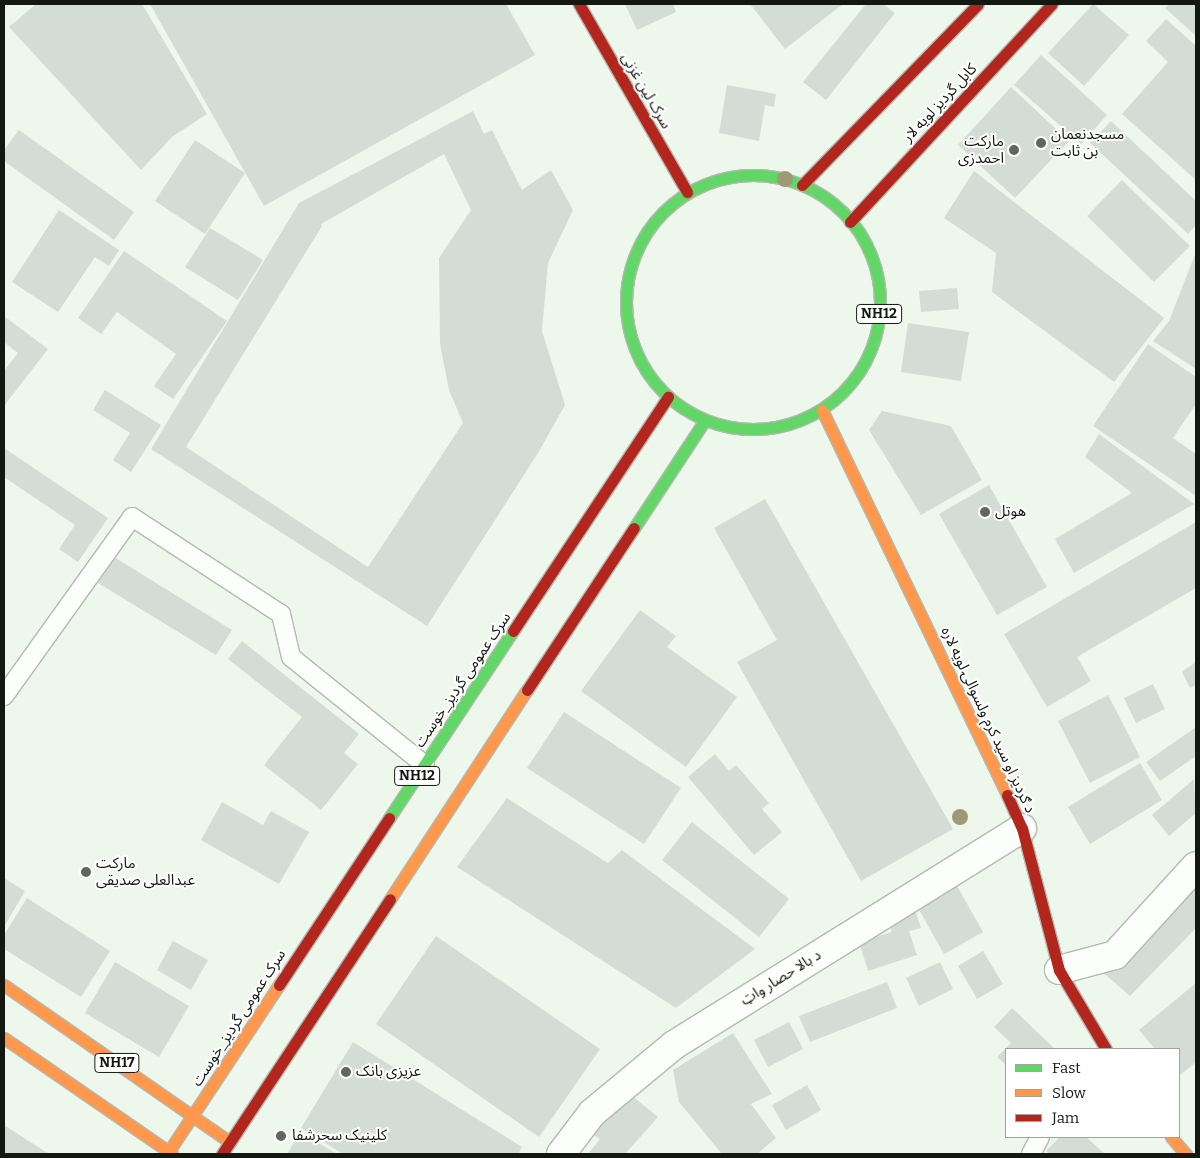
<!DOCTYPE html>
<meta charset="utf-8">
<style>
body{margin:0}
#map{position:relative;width:1200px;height:1158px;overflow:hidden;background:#eef7eb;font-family:Bitter,"Noto Sans Arabic",serif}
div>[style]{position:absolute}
.building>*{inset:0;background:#d4ddd5}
.roads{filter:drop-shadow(1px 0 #b3bab0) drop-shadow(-1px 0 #b3bab0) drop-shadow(0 1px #b3bab0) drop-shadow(0 -1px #b3bab0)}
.lane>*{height:18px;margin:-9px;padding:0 9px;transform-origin:9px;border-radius:9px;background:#fcfefc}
.street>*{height:28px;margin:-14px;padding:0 14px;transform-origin:14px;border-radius:14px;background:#fcfefc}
.fast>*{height:11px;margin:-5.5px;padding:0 5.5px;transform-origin:5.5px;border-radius:5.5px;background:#63d668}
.fast>.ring{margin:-5.5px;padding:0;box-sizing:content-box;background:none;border:11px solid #63d668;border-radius:50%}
.slow>*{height:11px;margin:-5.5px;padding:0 5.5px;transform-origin:5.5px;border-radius:5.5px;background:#ff974d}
.jam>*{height:11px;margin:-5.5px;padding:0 5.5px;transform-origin:5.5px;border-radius:5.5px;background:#b3261e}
.trees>*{width:16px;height:16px;margin:-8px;border-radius:50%;background:#9f9974}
.dots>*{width:14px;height:14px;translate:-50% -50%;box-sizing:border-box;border:2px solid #fff;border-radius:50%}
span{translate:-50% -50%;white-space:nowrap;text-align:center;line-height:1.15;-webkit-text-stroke:4px #fff;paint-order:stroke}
.shield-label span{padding:1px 4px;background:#fff;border:1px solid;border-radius:4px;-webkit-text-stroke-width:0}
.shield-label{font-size:14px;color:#131910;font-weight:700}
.street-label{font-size:15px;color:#131910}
.poi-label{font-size:15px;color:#131910}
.left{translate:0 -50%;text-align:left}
.right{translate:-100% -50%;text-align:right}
.frame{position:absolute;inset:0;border:5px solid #131910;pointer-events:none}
.legend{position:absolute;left:1005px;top:1048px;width:175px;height:90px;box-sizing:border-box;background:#fff;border:1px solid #a1a39f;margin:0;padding:6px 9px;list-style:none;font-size:15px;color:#131910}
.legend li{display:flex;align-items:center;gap:10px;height:25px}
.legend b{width:25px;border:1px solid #a1a39f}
</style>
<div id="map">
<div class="building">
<div style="clip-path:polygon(36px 4px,142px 4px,207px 114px,172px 137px,141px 170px,9px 27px)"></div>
<div style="clip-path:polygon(150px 4px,506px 4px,535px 55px,264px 206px)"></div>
<div style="clip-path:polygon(625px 4px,673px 4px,676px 12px,637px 30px)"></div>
<div style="clip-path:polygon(750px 4px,843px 4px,785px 49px)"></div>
<div style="clip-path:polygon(866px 4px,883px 4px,895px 13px,826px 100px,803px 82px)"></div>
<div style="clip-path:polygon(1093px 4px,1129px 35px,1084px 86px,1048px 53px)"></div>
<div style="clip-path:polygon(1169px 4px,1196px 4px,1196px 36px,1165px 8px)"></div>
<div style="clip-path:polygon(1166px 19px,1196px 46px,1196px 180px,1122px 114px,1168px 62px,1146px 41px)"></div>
<div style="clip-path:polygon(1041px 55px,1107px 115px,1081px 144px,1014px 85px)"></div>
<div style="clip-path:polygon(727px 85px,776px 94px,774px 107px,765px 105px,759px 141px,719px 133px)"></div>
<div style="clip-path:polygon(1011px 87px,1069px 141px,1015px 198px,958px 145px)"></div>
<div style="clip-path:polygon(evenodd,473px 111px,484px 134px,492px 130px,522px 190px,551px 170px,573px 210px,548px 263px,542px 331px,565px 405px,538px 453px,427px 626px,151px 449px,299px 203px,473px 111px,444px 154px,471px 210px,439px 258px,440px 344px,449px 390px,463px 423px,368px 567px,186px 447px,322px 226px,321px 224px,444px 154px)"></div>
<div style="clip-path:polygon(1111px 121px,1196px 201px,1196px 225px,1188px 234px,1090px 143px)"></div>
<div style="clip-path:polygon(19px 130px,134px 212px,114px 240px,4px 161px,4px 150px)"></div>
<div style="clip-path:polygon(195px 140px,245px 173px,205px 234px,155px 201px)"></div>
<div style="clip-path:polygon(974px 171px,1164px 318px,1114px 382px,992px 292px,996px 253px,944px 218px)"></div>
<div style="clip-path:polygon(1122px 180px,1190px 246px,1154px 282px,1087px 216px)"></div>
<div style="clip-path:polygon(59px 210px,119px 250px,109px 266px,95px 257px,58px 312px,12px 282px)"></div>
<div style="clip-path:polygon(210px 228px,263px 260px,238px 300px,185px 267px)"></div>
<div style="clip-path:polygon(124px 251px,227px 321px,173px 399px,154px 386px,176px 354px,117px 312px,101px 334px,78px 318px)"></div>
<div style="clip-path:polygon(1196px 252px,1196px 369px,1153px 341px,1169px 321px)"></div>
<div style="clip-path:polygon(957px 288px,959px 309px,921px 312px,919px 291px)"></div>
<div style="clip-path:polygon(4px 316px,48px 349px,4px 406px,4px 371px,18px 353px,4px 342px)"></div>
<div style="clip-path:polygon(908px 323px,969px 332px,961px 381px,901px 372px)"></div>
<div style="clip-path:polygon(1148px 344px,1196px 377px,1196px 404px,1173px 438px,1196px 454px,1196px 496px,1093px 426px)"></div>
<div style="clip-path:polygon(105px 390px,161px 425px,131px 472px,113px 460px,130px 433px,93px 410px)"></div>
<div style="clip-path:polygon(882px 411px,951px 426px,982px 480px,921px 515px,869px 430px)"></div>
<div style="clip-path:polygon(1099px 434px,1194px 504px,1074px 573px,1055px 539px,1132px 493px,1085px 457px)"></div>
<div style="clip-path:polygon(4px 448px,108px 518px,78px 562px,59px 549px,75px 525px,4px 477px)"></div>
<div style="clip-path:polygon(989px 485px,1047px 587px,997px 615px,939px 514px)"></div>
<div style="clip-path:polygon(765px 499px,953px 829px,861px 881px,737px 662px,777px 640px,714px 528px)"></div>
<div style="clip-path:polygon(1196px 522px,1196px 588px,1077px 657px,1091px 681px,1047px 707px,1004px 634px)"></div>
<div style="clip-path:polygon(114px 557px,232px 630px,216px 655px,98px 583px)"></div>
<div style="clip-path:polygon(640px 610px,676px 636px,667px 647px,737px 697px,686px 767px,581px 691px)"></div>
<div style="clip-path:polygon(242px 641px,359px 734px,344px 753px,358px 764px,321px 810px,264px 765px,302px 717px,228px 659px)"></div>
<div style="clip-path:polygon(1196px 662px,1196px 685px,1190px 688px,1182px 672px)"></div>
<div style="clip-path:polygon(1153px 684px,1165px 709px,1136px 723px,1124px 698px)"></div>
<div style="clip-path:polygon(1108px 695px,1140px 757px,1090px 783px,1058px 721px)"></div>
<div style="clip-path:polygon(564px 712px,681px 788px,644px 844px,527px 768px)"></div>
<div style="clip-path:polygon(1196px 727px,1196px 756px,1160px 781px,1146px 762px)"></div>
<div style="clip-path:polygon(715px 754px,729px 771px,736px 765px,769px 803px,762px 809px,782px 832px,754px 855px,688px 777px)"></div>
<div style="clip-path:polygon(1140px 763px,1162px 800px,1090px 844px,1068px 807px)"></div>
<div style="clip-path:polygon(1194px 779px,1196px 813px,1169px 836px,1152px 815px)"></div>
<div style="clip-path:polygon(507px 798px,608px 863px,622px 850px,755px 949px,676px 1008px,457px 867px)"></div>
<div style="clip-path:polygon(222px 802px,263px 825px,271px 811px,309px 832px,279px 884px,201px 840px)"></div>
<div style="clip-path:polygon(692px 822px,789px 899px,759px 937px,662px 860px)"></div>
<div style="clip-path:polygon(1196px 872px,1196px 928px,1130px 996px,1101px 971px)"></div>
<div style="clip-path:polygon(4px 878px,25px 891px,4px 927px)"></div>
<div style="clip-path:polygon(957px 886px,983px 932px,944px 954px,918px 908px)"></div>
<div style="clip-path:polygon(27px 898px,110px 951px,81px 997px,4px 949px,4px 935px)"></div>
<div style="clip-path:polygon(915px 910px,921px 928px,909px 931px,917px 955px,868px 971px,859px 942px,892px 932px,887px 918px)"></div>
<div style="clip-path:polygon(436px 936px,600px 1049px,539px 1137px,376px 1024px)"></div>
<div style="clip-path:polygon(173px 941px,208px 960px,191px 990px,157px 970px)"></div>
<div style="clip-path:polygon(983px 951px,1003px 984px,977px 999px,958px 966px)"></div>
<div style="clip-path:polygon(115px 962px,189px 1006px,159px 1057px,85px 1013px)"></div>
<div style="clip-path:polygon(940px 962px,953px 989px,919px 1006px,906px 978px)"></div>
<div style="clip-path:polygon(887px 982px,897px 1008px,810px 1042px,799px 1016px)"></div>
<div style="clip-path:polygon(1196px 983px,1196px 1062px,1179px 1076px,1179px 1049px,1155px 1049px,1139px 1030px)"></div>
<div style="clip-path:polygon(1012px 1008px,1055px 1049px,1006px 1049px,1006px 1065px,997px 1057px,1011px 1043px,994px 1027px)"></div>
<div style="clip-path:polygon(789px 1022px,803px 1049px,768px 1067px,754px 1040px)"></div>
<div style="clip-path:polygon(733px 1033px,772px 1094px,751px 1104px,776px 1138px,757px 1154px,722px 1154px,679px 1102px,673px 1070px)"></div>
<div style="clip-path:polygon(353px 1042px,522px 1147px,518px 1154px,343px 1154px,301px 1128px)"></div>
<div style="clip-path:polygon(807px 1085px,821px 1110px,786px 1130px,772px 1105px)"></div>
<div style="clip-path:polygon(631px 1095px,658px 1117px,625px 1154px,588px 1154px,600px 1139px,583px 1128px)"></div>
<div style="clip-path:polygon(4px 1125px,49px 1154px,4px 1154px)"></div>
<div style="clip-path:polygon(300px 1132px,337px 1154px,287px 1154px)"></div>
<div style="clip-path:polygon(1060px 1137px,1086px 1137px,1105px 1154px,1050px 1154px,1046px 1151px)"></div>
</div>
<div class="roads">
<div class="lane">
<div style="left:4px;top:696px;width:220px;rotate:-54.4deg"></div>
<div style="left:132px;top:517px;width:178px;rotate:33.1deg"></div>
<div style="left:281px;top:614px;width:44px;rotate:76.9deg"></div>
<div style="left:291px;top:657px;width:172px;rotate:38.9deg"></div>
<div style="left:1031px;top:1154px;width:19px;rotate:-62deg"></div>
</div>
<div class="street">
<div style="left:1059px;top:970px;width:58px;rotate:-15deg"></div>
<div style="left:1115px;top:955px;width:120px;rotate:-47.7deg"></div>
<div style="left:561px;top:1154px;width:51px;rotate:-52.9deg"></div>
<div style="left:592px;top:1113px;width:107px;rotate:-39.7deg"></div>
<div style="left:674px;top:1045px;width:410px;rotate:-31.9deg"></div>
</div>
<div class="fast">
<div class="ring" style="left:626px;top:175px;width:243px;height:243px"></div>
<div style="left:634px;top:528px;width:129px;rotate:-56.7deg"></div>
<div style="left:389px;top:818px;width:224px;rotate:-56.5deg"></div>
</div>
<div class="slow">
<div style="left:822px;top:410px;width:427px;rotate:64.3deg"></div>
<div style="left:390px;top:899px;width:250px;rotate:-56.8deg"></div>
<div style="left:4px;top:985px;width:275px;rotate:34.8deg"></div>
<div style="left:4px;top:1038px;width:204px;rotate:34.6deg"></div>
<div style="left:1171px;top:1137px;width:23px;rotate:49deg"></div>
<div style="left:167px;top:1154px;width:203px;rotate:-56.5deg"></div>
</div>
<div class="jam">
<div style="left:579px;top:4px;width:217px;rotate:60.1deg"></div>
<div style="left:802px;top:185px;width:252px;rotate:-45.8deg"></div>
<div style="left:850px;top:222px;width:297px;rotate:-47.2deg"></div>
<div style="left:513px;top:631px;width:281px;rotate:-56.5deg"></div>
<div style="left:527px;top:690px;width:194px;rotate:-56.6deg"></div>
<div style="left:1007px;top:795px;width:36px;rotate:66deg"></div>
<div style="left:1022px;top:828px;width:147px;rotate:75.4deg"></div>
<div style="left:1059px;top:970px;width:92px;rotate:59.3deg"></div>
<div style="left:279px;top:985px;width:200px;rotate:-56.6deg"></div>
<div style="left:222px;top:1154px;width:305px;rotate:-56.6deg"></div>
</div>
</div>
<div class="trees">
<div style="left:785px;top:179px"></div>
<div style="left:960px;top:817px"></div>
</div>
<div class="dots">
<div style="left:1041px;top:143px;background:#60675d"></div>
<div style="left:1014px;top:150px;background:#60675d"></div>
<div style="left:985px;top:512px;background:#60675d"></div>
<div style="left:86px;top:872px;background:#60675d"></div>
<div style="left:346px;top:1072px;background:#60675d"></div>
<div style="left:281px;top:1136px;background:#60675d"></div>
</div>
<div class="shield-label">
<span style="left:879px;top:314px">NH12</span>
<span style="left:417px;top:776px">NH12</span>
<span style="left:117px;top:1063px">NH17</span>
</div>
<div class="street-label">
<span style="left:646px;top:91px;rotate:60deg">سرک لین غزنی</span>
<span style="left:940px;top:103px;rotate:-47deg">کابل گردیز لویه لار</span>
<span style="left:463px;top:680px;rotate:-56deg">سرک عمومی گردیز_خوست</span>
<span style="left:988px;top:720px;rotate:65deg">د ګردیز او سید کرم ولسوالۍ لویه لاره</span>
<span style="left:781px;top:978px;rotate:-32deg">د بالا حصار واټ</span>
<span style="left:239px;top:1018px;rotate:-57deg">سرک عمومی گردیز_خوست</span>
</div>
<div class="poi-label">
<span class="left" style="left:1051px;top:143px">مسجدنعمان<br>بن ثابت</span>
<span class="right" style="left:1004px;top:150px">مارکت<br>احمدزی</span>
<span class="left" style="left:995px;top:512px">هوتل</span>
<span class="left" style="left:96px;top:872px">مارکت<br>عبدالعلی صدیقی</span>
<span class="left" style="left:356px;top:1072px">عزیزی بانک</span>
<span class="left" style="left:292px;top:1136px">کلینیک سحرشفا</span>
</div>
<div class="frame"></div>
<ul class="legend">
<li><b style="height:6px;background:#63d668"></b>Fast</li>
<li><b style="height:6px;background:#ff974d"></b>Slow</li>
<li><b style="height:6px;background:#b3261e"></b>Jam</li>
</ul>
</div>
